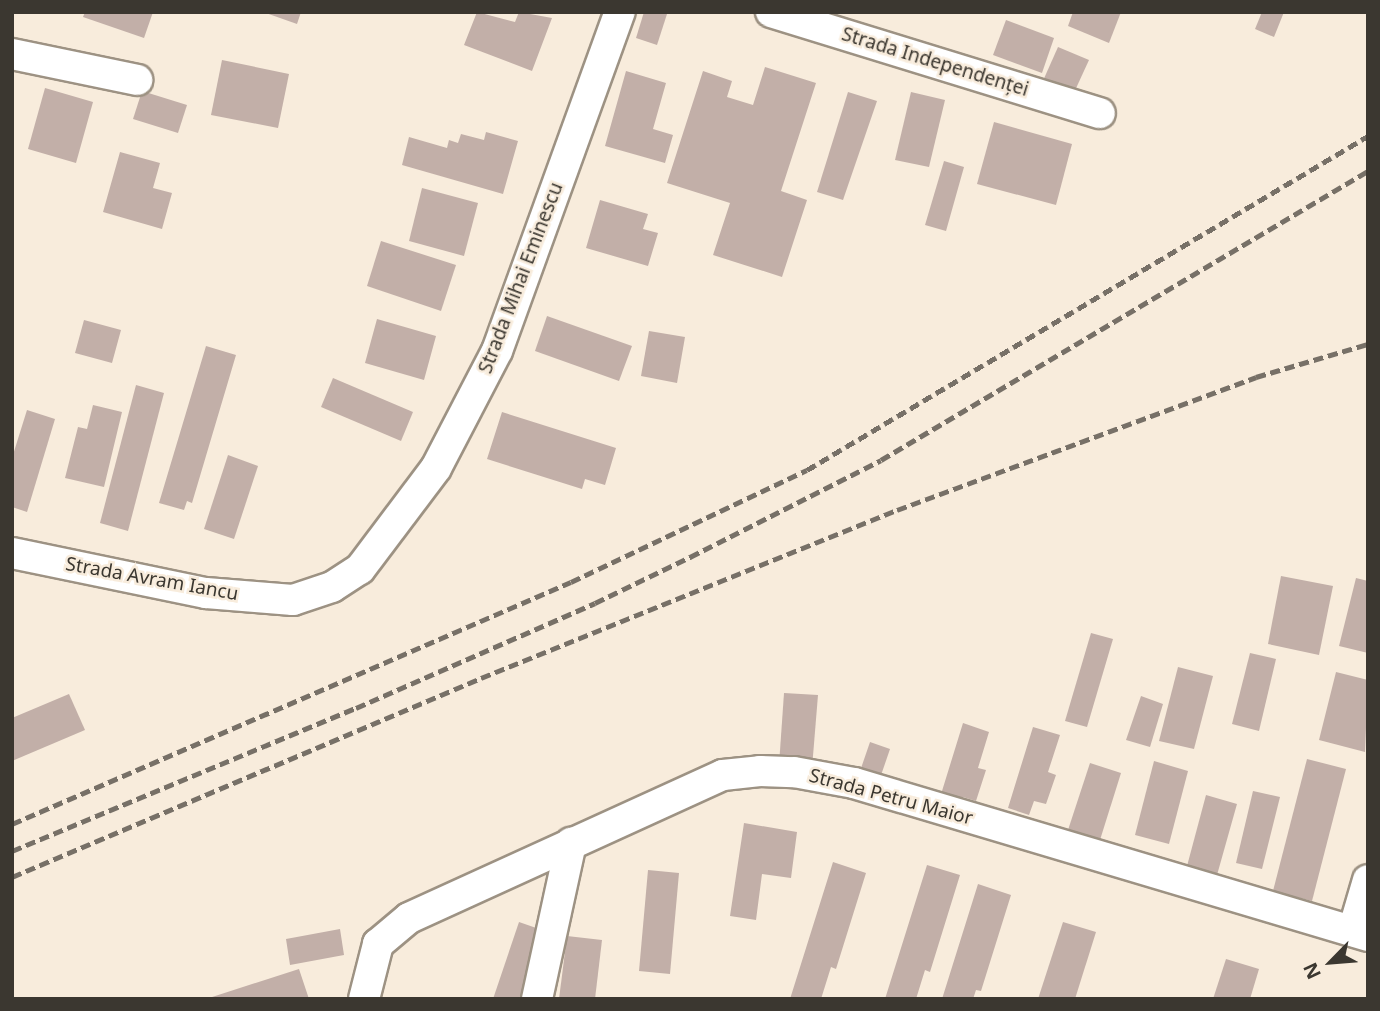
<!DOCTYPE html>
<meta charset="utf-8">
<style>
body{margin:0}
#map{position:relative;width:1380px;height:1011px;overflow:hidden;background:#f8ecdc;font-family:"Noto Sans",sans-serif}
div>[style]{position:absolute}
.building>*{inset:0;background:#c2afa8}
.roads{filter:drop-shadow(2px 0 #9d9283) drop-shadow(-2px 0 #9d9283) drop-shadow(0 2px #9d9283) drop-shadow(0 -2px #9d9283)}
.minor>*{height:30px;margin:-15px;padding:0 15px;transform-origin:15px;border-radius:15px;background:#fff}
.rail>*{height:5px;margin-top:-2.5px;transform-origin:0;background:repeating-linear-gradient(90deg,#777067 0 10px,transparent 0 15px)}
span{translate:-50% -50%;white-space:nowrap;text-align:center;line-height:1.15;-webkit-text-stroke:5px #f8ecdc;paint-order:stroke}
.street-label{font-size:19px;color:#3b3730}
.frame{position:absolute;inset:0;border:14px solid #3b3730;pointer-events:none}
.north{position:absolute;left:1296px;top:927px;width:70px;height:70px;-webkit-text-stroke:5px #f8ecdc;paint-order:stroke;rotate:245deg;font-size:19px;font-weight:700;line-height:28px;text-align:center;color:#3b3730}
.north::after{content:'';display:block;margin:auto;width:24px;height:32px;background:#3b3730;clip-path:polygon(50% 0,100% 100%,50% 72%,0 100%)}
</style>
<div id="map">
<div class="building">
<div style="clip-path:polygon(85px 12px,153px 12px,144px 38px,83px 17px)"></div>
<div style="clip-path:polygon(263px 12px,301px 12px,297px 24px)"></div>
<div style="clip-path:polygon(477px 12px,515px 22px,519px 12px,552px 18px,532px 71px,464px 45px)"></div>
<div style="clip-path:polygon(644px 12px,667px 14px,657px 45px,636px 38px)"></div>
<div style="clip-path:polygon(1073px 12px,1121px 12px,1109px 43px,1068px 26px)"></div>
<div style="clip-path:polygon(1262px 12px,1284px 12px,1274px 37px,1255px 29px)"></div>
<div style="clip-path:polygon(1006px 20px,1054px 38px,1042px 73px,993px 55px)"></div>
<div style="clip-path:polygon(1058px 47px,1089px 60px,1072px 97px,1042px 83px)"></div>
<div style="clip-path:polygon(222px 60px,289px 74px,278px 128px,211px 115px)"></div>
<div style="clip-path:polygon(765px 67px,816px 83px,781px 191px,807px 200px,782px 277px,713px 255px,730px 203px,667px 183px,703px 71px,732px 81px,727px 97px,753px 105px)"></div>
<div style="clip-path:polygon(626px 71px,666px 83px,653px 129px,673px 135px,665px 163px,605px 146px)"></div>
<div style="clip-path:polygon(45px 88px,93px 102px,76px 163px,28px 149px)"></div>
<div style="clip-path:polygon(142px 91px,187px 105px,178px 133px,133px 119px)"></div>
<div style="clip-path:polygon(848px 92px,877px 101px,843px 200px,817px 192px)"></div>
<div style="clip-path:polygon(911px 92px,945px 100px,929px 167px,895px 160px)"></div>
<div style="clip-path:polygon(994px 122px,1072px 144px,1056px 205px,977px 184px)"></div>
<div style="clip-path:polygon(486px 132px,518px 141px,503px 194px,402px 165px,409px 137px,447px 148px,449px 140px,458px 143px,461px 134px,484px 140px)"></div>
<div style="clip-path:polygon(120px 152px,160px 163px,153px 188px,172px 193px,162px 229px,103px 212px)"></div>
<div style="clip-path:polygon(944px 161px,964px 167px,946px 231px,925px 225px)"></div>
<div style="clip-path:polygon(422px 188px,478px 203px,464px 256px,409px 241px)"></div>
<div style="clip-path:polygon(600px 200px,648px 214px,643px 229px,658px 233px,648px 266px,586px 248px)"></div>
<div style="clip-path:polygon(381px 241px,456px 265px,441px 311px,367px 286px)"></div>
<div style="clip-path:polygon(547px 316px,632px 346px,619px 381px,535px 351px)"></div>
<div style="clip-path:polygon(377px 319px,436px 336px,424px 380px,365px 363px)"></div>
<div style="clip-path:polygon(84px 320px,121px 330px,112px 363px,75px 353px)"></div>
<div style="clip-path:polygon(649px 331px,685px 337px,677px 383px,641px 376px)"></div>
<div style="clip-path:polygon(206px 346px,236px 355px,192px 503px,187px 501px,184px 510px,159px 503px)"></div>
<div style="clip-path:polygon(333px 378px,413px 412px,401px 441px,321px 407px)"></div>
<div style="clip-path:polygon(136px 385px,164px 393px,128px 531px,100px 523px)"></div>
<div style="clip-path:polygon(93px 405px,122px 412px,104px 487px,65px 478px,78px 427px,87px 429px)"></div>
<div style="clip-path:polygon(27px 410px,55px 419px,27px 512px,12px 507px,12px 458px)"></div>
<div style="clip-path:polygon(502px 412px,616px 448px,605px 485px,585px 479px,582px 489px,487px 459px)"></div>
<div style="clip-path:polygon(228px 455px,258px 466px,234px 539px,204px 529px)"></div>
<div style="clip-path:polygon(1281px 576px,1333px 586px,1319px 655px,1268px 644px)"></div>
<div style="clip-path:polygon(1356px 578px,1368px 581px,1368px 653px,1339px 646px)"></div>
<div style="clip-path:polygon(1091px 633px,1113px 639px,1087px 727px,1065px 721px)"></div>
<div style="clip-path:polygon(1250px 653px,1276px 659px,1259px 731px,1232px 724px)"></div>
<div style="clip-path:polygon(1178px 667px,1213px 676px,1194px 749px,1159px 741px)"></div>
<div style="clip-path:polygon(1336px 672px,1368px 680px,1365px 752px,1319px 740px)"></div>
<div style="clip-path:polygon(784px 693px,818px 695px,812px 768px,779px 765px)"></div>
<div style="clip-path:polygon(69px 694px,85px 730px,12px 761px,12px 718px)"></div>
<div style="clip-path:polygon(1141px 696px,1163px 704px,1150px 747px,1126px 740px)"></div>
<div style="clip-path:polygon(963px 723px,989px 732px,978px 768px,986px 770px,976px 801px,963px 797px,959px 811px,938px 804px)"></div>
<div style="clip-path:polygon(1033px 727px,1060px 735px,1048px 772px,1056px 775px,1046px 804px,1034px 801px,1029px 815px,1008px 808px)"></div>
<div style="clip-path:polygon(870px 742px,890px 749px,878px 784px,858px 777px)"></div>
<div style="clip-path:polygon(1307px 759px,1346px 769px,1312px 901px,1273px 891px)"></div>
<div style="clip-path:polygon(1154px 761px,1188px 771px,1169px 844px,1135px 835px)"></div>
<div style="clip-path:polygon(1090px 763px,1121px 773px,1100px 840px,1068px 830px)"></div>
<div style="clip-path:polygon(1253px 791px,1280px 797px,1262px 869px,1236px 863px)"></div>
<div style="clip-path:polygon(1206px 795px,1237px 804px,1217px 875px,1187px 866px)"></div>
<div style="clip-path:polygon(744px 823px,797px 832px,791px 878px,762px 874px,756px 920px,730px 916px)"></div>
<div style="clip-path:polygon(833px 862px,866px 873px,836px 969px,831px 967px,821px 999px,790px 999px)"></div>
<div style="clip-path:polygon(927px 865px,960px 875px,930px 972px,925px 970px,916px 999px,885px 999px)"></div>
<div style="clip-path:polygon(648px 870px,679px 873px,670px 974px,639px 971px)"></div>
<div style="clip-path:polygon(978px 884px,1011px 895px,981px 991px,976px 990px,973px 999px,942px 999px)"></div>
<div style="clip-path:polygon(519px 922px,542px 930px,519px 999px,493px 999px)"></div>
<div style="clip-path:polygon(1063px 922px,1096px 932px,1075px 999px,1038px 999px)"></div>
<div style="clip-path:polygon(340px 929px,344px 955px,290px 965px,286px 939px)"></div>
<div style="clip-path:polygon(567px 936px,602px 940px,595px 999px,559px 999px)"></div>
<div style="clip-path:polygon(1226px 959px,1259px 969px,1250px 999px,1213px 999px)"></div>
<div style="clip-path:polygon(299px 969px,309px 999px,209px 999px,209px 998px)"></div>
</div>
<div class="roads">
<div class="minor">
<div style="left:771px;top:12px;width:344px;rotate:17.1deg"></div>
<div style="left:12px;top:54px;width:128px;rotate:11.7deg"></div>
<div style="left:12px;top:553px;width:198px;rotate:11.7deg"></div>
<div style="left:206px;top:593px;width:87px;rotate:4.6deg"></div>
<div style="left:293px;top:600px;width:41px;rotate:-18.4deg"></div>
<div style="left:332px;top:587px;width:33px;rotate:-33deg"></div>
<div style="left:360px;top:569px;width:126px;rotate:-53deg"></div>
<div style="left:436px;top:468px;width:132px;rotate:-62.5deg"></div>
<div style="left:497px;top:351px;width:361px;rotate:-70.1deg"></div>
<div style="left:1353px;top:931px;width:53px;rotate:-73.6deg"></div>
<div style="left:364px;top:999px;width:57px;rotate:-75.7deg"></div>
<div style="left:378px;top:944px;width:40px;rotate:-40deg"></div>
<div style="left:409px;top:918px;width:345px;rotate:-24.5deg"></div>
<div style="left:723px;top:775px;width:37px;rotate:-6deg"></div>
<div style="left:760px;top:771px;width:34px;rotate:2deg"></div>
<div style="left:794px;top:772px;width:61px;rotate:10.4deg"></div>
<div style="left:854px;top:783px;width:536px;rotate:16.58deg"></div>
<div style="left:537px;top:999px;width:160px;rotate:-77.7deg"></div>
</div>
</div>
<div class="rail">
<div style="left:12px;top:824px;width:609px;rotate:-23.41deg"></div>
<div style="left:571px;top:582px;width:261px;rotate:-25.4deg"></div>
<div style="left:807px;top:470px;width:653px;rotate:-30.77deg"></div>
<div style="left:12px;top:851px;width:373px;rotate:-22.6deg"></div>
<div style="left:356px;top:708px;width:261px;rotate:-23.7deg"></div>
<div style="left:595px;top:603px;width:106px;rotate:-25.8deg"></div>
<div style="left:690px;top:557px;width:214px;rotate:-26.9deg"></div>
<div style="left:881px;top:460px;width:566px;rotate:-30.69deg"></div>
<div style="left:12px;top:877px;width:509px;rotate:-22.99deg"></div>
<div style="left:481px;top:678px;width:449px;rotate:-22deg"></div>
<div style="left:897px;top:510px;width:383px;rotate:-20.3deg"></div>
<div style="left:1256px;top:377px;width:117px;rotate:-16.4deg"></div>
</div>
<div class="street-label">
<span style="left:935px;top:62px;rotate:17deg">Strada Independenței</span>
<span style="left:521px;top:278px;rotate:-69deg">Strada Mihai Eminescu</span>
<span style="left:152px;top:579px;rotate:10deg">Strada Avram Iancu</span>
<span style="left:891px;top:797px;rotate:15deg">Strada Petru Maior</span>
</div>
<div class="frame"></div>
<div class="north">N</div>
</div>
